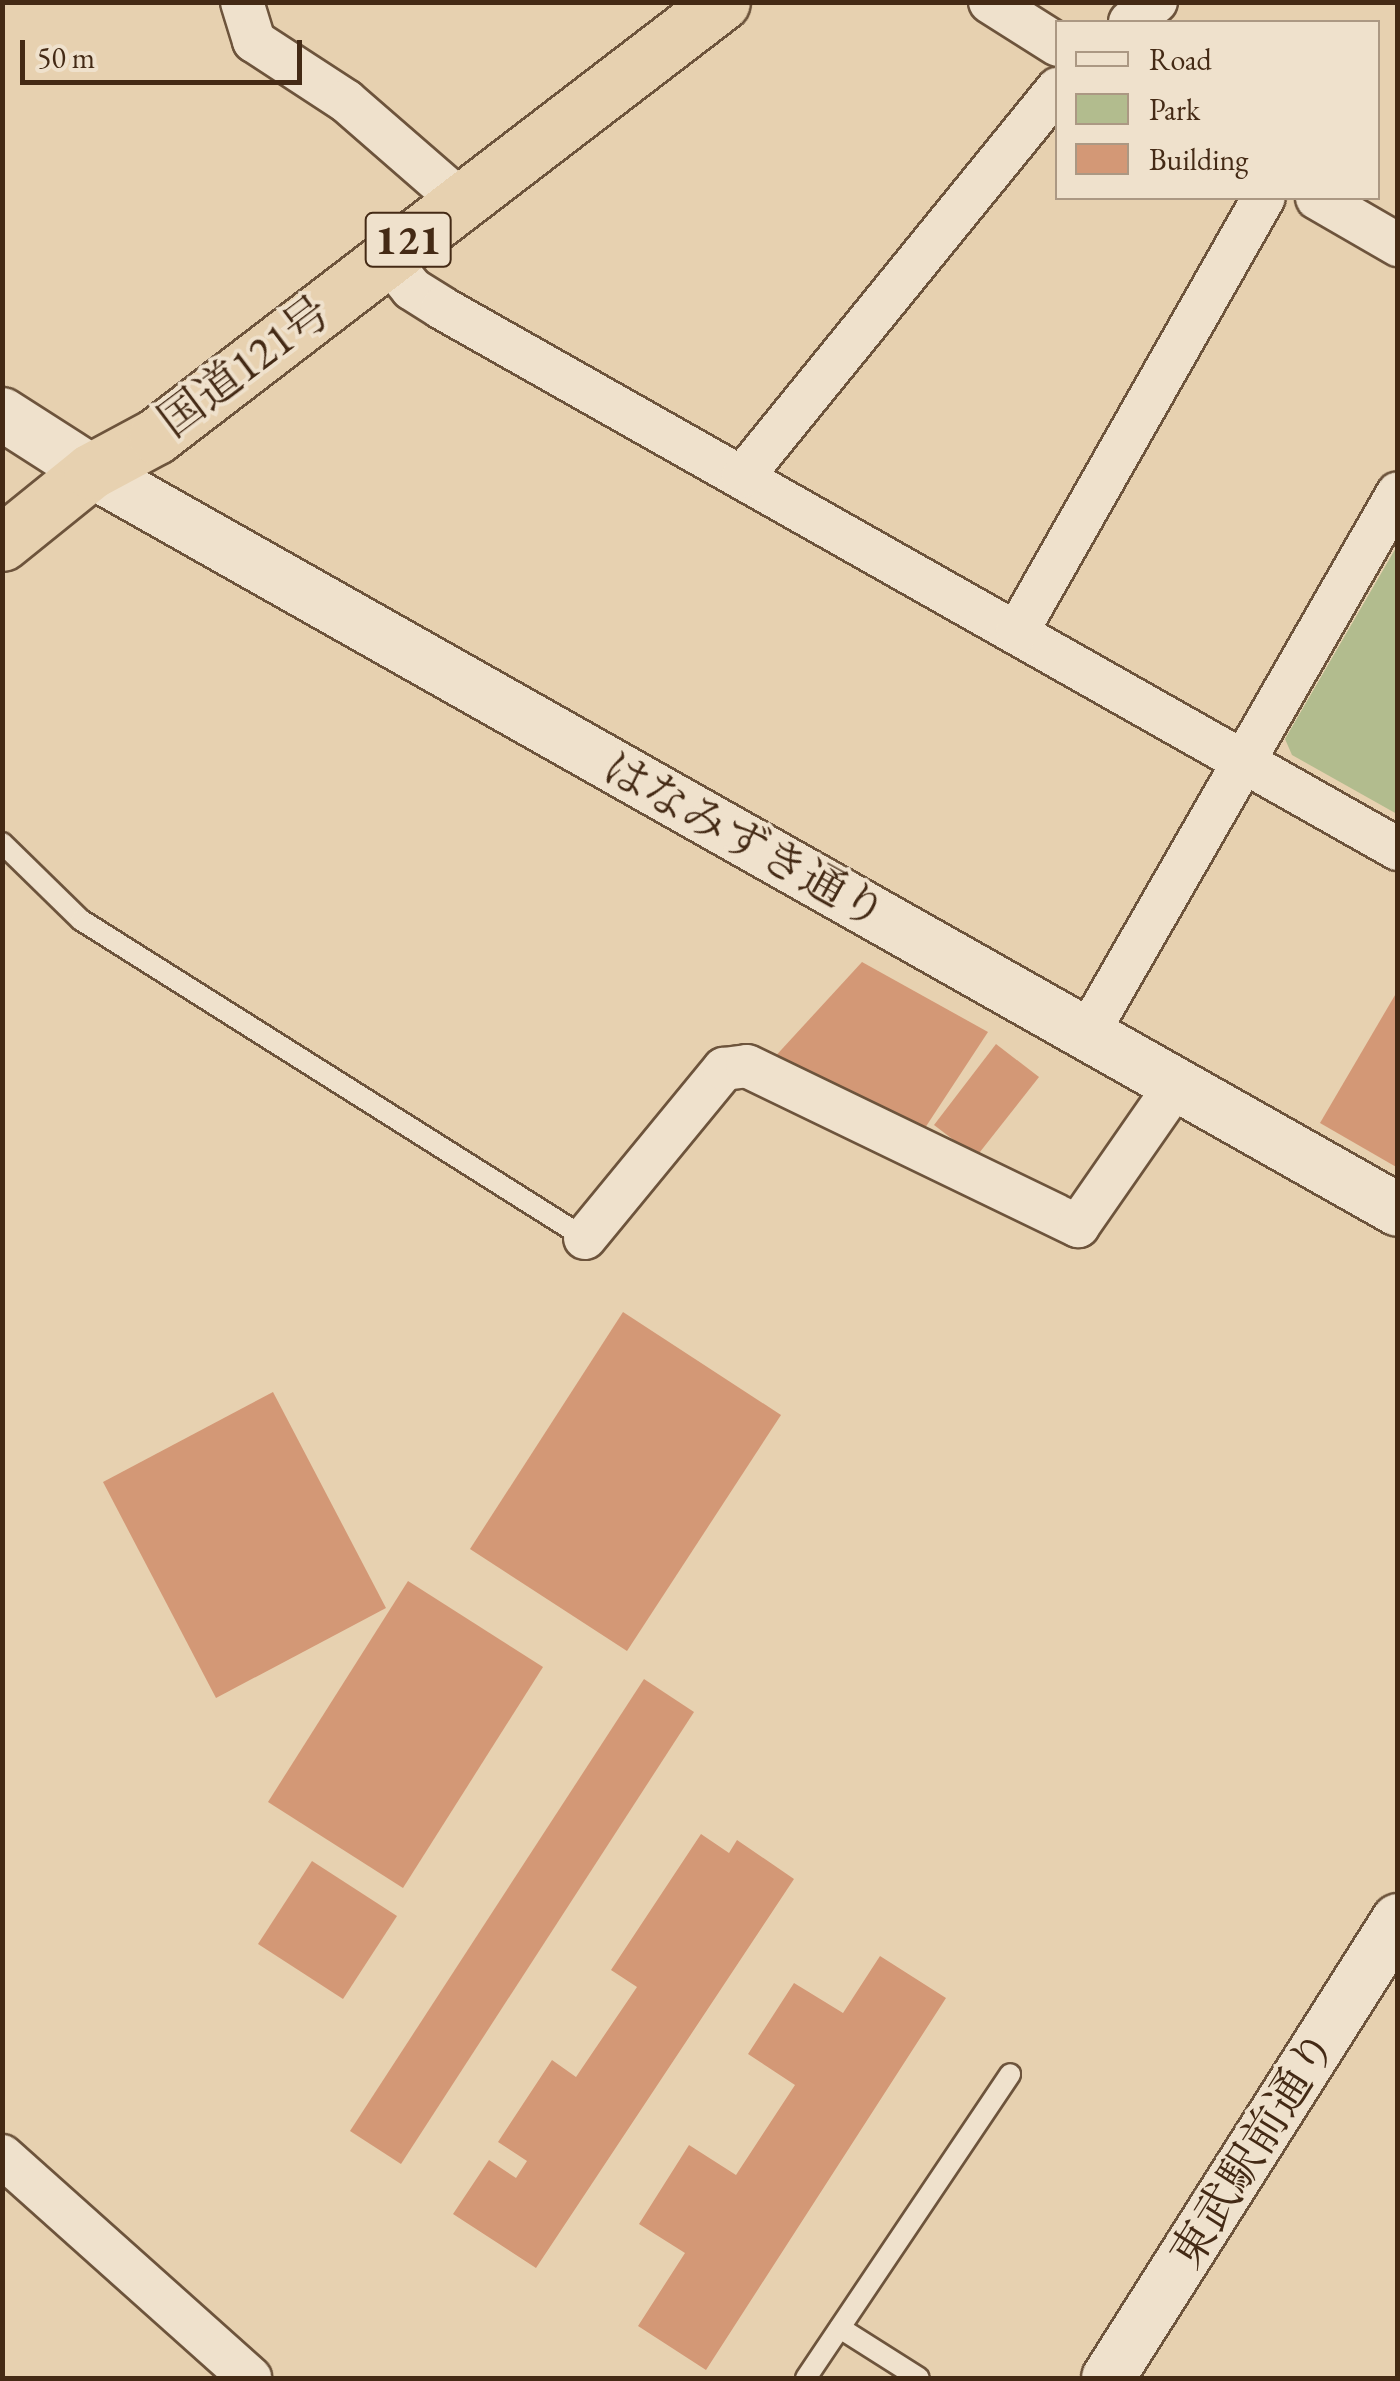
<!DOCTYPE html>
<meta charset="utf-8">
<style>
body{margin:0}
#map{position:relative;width:1400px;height:2381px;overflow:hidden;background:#e7d1b0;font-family:"EB Garamond","Noto Serif JP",serif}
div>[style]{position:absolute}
.green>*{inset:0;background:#b2bc8e}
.building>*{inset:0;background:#d39876}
.roads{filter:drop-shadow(2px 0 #6d543c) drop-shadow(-2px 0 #6d543c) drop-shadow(0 2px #6d543c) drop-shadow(0 -2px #6d543c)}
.service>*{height:20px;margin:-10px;padding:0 10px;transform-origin:10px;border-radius:10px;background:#efe1cc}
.minor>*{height:42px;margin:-21px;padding:0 21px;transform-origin:21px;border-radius:21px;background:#efe1cc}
.tertiary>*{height:52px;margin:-26px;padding:0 26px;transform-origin:26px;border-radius:26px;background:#efe1cc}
.trunk>*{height:55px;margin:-27.5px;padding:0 27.5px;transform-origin:27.5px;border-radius:27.5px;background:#e7d1b0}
span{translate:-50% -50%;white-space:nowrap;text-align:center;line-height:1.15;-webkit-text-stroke:8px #efe1cc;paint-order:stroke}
.shield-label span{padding:2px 8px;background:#efe1cc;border:2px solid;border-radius:8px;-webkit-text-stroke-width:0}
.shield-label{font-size:42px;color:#442a15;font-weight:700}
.street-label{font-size:45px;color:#442a15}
.frame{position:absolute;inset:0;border:5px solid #442a15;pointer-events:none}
.legend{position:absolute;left:1055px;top:20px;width:325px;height:180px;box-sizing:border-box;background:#efe1cc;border:2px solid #ab9883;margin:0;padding:12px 18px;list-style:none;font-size:30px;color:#442a15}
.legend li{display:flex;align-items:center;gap:20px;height:50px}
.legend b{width:50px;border:2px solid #ab9883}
.scale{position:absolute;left:20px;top:40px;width:282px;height:45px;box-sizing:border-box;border:5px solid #442a15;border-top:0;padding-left:12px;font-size:30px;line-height:35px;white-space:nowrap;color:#442a15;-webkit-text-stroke:8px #efe1cc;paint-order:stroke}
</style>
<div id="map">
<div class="green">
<div style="clip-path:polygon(1397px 546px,1397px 814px,1292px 755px,1285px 739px)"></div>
</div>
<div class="building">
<div style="clip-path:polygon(862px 962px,988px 1032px,923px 1131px,771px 1061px)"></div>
<div style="clip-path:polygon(1398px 990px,1398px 1168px,1320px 1123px)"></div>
<div style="clip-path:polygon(996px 1044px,1039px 1077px,976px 1157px,934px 1125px)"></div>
<div style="clip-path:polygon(623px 1312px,781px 1415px,627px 1651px,470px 1549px)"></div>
<div style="clip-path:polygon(273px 1392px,386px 1608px,216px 1698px,103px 1482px)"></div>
<div style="clip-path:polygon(408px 1581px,543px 1667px,403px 1888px,268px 1802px)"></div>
<div style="clip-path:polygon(644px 1679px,694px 1712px,401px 2164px,350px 2131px)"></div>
<div style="clip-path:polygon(701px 1834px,729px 1853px,737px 1840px,794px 1879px,536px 2268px,453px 2214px,489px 2160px,516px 2178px,527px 2161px,498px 2142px,552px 2060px,576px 2077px,637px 1987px,611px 1970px)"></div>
<div style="clip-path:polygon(312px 1861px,397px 1916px,343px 1999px,258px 1944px)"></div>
<div style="clip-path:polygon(880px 1956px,946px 1998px,706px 2370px,638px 2326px,685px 2253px,639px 2224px,689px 2145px,736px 2175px,795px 2085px,748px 2054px,794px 1983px,843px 2013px)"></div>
</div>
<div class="roads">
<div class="service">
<div style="left:2px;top:843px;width:110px;rotate:44.3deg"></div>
<div style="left:81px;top:920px;width:596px;rotate:32.25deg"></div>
<div style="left:840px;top:2328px;width:93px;rotate:32.3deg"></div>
<div style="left:806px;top:2378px;width:366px;rotate:-56.1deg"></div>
</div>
<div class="minor">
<div style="left:242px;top:2px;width:41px;rotate:72.9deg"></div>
<div style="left:254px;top:41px;width:110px;rotate:33.1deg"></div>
<div style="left:346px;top:101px;width:151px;rotate:41deg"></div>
<div style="left:990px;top:2px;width:80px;rotate:32.3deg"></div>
<div style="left:1130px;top:22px;width:33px;rotate:-38deg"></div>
<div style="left:1317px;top:198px;width:94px;rotate:30.1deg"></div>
<div style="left:386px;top:257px;width:41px;rotate:50.9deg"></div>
<div style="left:412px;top:289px;width:36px;rotate:32deg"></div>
<div style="left:442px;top:308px;width:1098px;rotate:29.51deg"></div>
<div style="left:743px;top:476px;width:499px;rotate:-50.9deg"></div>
<div style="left:1017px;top:632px;width:499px;rotate:-60.4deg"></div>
<div style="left:1089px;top:1031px;width:620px;rotate:-60.13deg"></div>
<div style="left:585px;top:1238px;width:219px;rotate:-50.6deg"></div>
<div style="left:724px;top:1069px;width:23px;rotate:-7deg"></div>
<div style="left:747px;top:1066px;width:368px;rotate:25.8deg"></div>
<div style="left:1078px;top:1226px;width:175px;rotate:-55.2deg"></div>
<div style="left:2px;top:2156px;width:333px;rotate:41.8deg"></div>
</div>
<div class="tertiary">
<div style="left:2px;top:414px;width:106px;rotate:32.6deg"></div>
<div style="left:91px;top:471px;width:1501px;rotate:29.48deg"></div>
<div style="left:1108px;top:2378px;width:542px;rotate:-57.66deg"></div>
</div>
<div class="trunk">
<div style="left:2px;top:543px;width:114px;rotate:-39deg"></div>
<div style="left:91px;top:471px;width:74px;rotate:-28.3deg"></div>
<div style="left:156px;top:436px;width:713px;rotate:-37.48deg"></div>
</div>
</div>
<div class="shield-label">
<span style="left:408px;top:240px">121</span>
</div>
<div class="street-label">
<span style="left:244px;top:366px;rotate:-37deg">国道121号</span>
<span style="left:745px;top:840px;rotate:29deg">はなみずき通り</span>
<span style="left:1253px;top:2149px;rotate:-58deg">東武駅前通り</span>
</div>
<div class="frame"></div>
<ul class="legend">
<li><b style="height:12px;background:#efe1cc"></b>Road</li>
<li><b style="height:28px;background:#b2bc8e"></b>Park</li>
<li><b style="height:28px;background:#d39876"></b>Building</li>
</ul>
<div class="scale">50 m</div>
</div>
